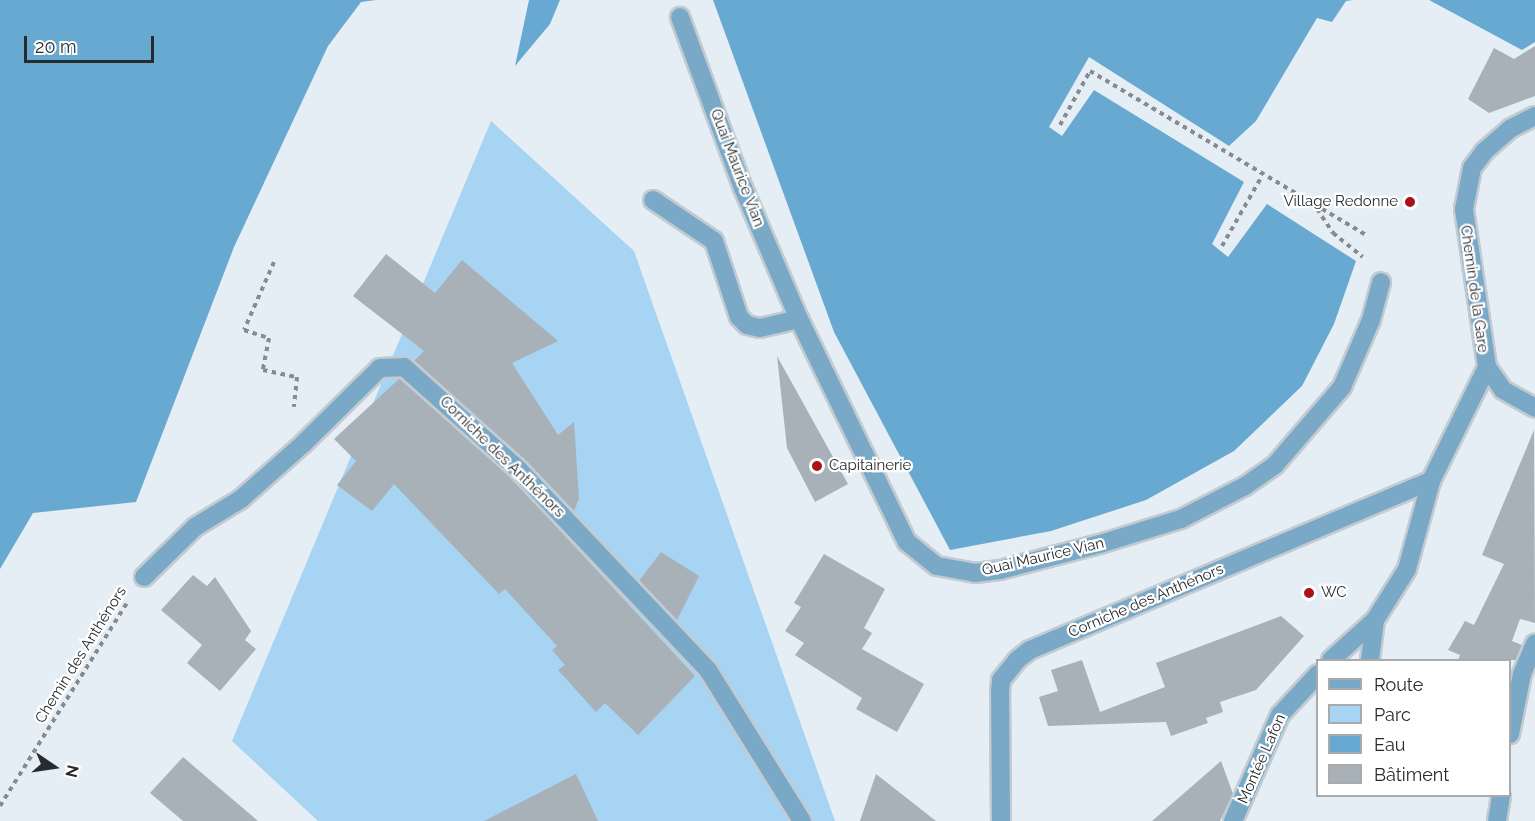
<!DOCTYPE html>
<meta charset="utf-8">
<style>
body{margin:0}
#map{position:relative;width:1535px;height:821px;overflow:hidden;background:#e5eef5;font-family:Raleway,sans-serif}
div>[style]{position:absolute}
.green>*{inset:0;background:#a6d4f2}
.water>*{inset:0;background:#67a9d1}
.building>*{inset:0;background:#a8b1b7}
.path>*{height:4px;margin-top:-2px;transform-origin:0;background:repeating-linear-gradient(90deg,#858b90 0 4.5px,transparent 0 9px)}
.roads{filter:drop-shadow(2px 0 #c3cbd1) drop-shadow(-2px 0 #c3cbd1) drop-shadow(0 2px #c3cbd1) drop-shadow(0 -2px #c3cbd1)}
.minor>*{height:18px;margin:-9px;padding:0 9px;transform-origin:9px;border-radius:9px;background:#7aa9c8}
.dots>*{width:16px;height:16px;translate:-50% -50%;box-sizing:border-box;border:3px solid #fff;border-radius:50%}
span{translate:-50% -50%;white-space:nowrap;text-align:center;line-height:1.15;-webkit-text-stroke:4.5px #fff;paint-order:stroke}
.street-label{font-size:15px;color:#272b2d}
.poi-label{font-size:15px;color:#272b2d}
.right{translate:-100% -50%;text-align:right}
.left{translate:0 -50%;text-align:left}
.legend{position:absolute;left:1316px;top:659px;width:195px;height:138px;box-sizing:border-box;background:#fff;border:2px solid #a9aaab;margin:0;padding:8px 10px;list-style:none;font-size:18px;color:#272b2d}
.legend li{display:flex;align-items:center;gap:12px;height:30px}
.legend b{width:30px;border:2px solid #a9aaab}
.north{position:absolute;left:24px;top:737px;width:60px;height:60px;-webkit-text-stroke:4px #fff;paint-order:stroke;rotate:103deg;font-size:16px;font-weight:700;line-height:24px;text-align:center;color:#272b2d}
.north::after{content:'';display:block;margin:auto;width:21px;height:27px;background:#272b2d;clip-path:polygon(50% 0,100% 100%,50% 72%,0 100%)}
.scale{position:absolute;left:24px;top:36px;width:130px;height:27px;box-sizing:border-box;border:3px solid #272b2d;border-top:0;padding-left:8px;font-size:18px;line-height:21px;white-space:nowrap;color:#272b2d;-webkit-text-stroke:4px #fff;paint-order:stroke}
</style>
<div id="map">
<div class="green">
<div style="clip-path:polygon(491px 121px,634px 251px,835px 821px,318px 821px,232px 741px)"></div>
</div>
<div class="water">
<div style="clip-path:polygon(0 0,376px 0,361px 2px,328px 46px,234px 247px,136px 502px,33px 513px,0 569px)"></div>
<div style="clip-path:polygon(529px 0,560px 0,550px 24px,515px 66px)"></div>
<div style="clip-path:polygon(713px 0,1353px 0,1346px 1px,1332px 22px,1317px 18px,1256px 121px,1229px 146px,1089px 57px,1049px 127px,1062px 136px,1094px 90px,1244px 182px,1212px 244px,1228px 257px,1267px 204px,1356px 261px,1334px 324px,1302px 386px,1234px 451px,1146px 500px,1051px 531px,950px 550px,834px 332px)"></div>
<div style="clip-path:polygon(1429px 0,1535px 0,1535px 42px,1522px 50px)"></div>
</div>
<div class="building">
<div style="clip-path:polygon(1535px 46px,1535px 96px,1489px 113px,1468px 99px,1494px 48px,1514px 59px)"></div>
<div style="clip-path:polygon(386px 254px,435px 293px,462px 260px,558px 341px,512px 363px,558px 435px,574px 422px,579px 499px,574px 511px,527px 462px,414px 361px,424px 351px,353px 296px)"></div>
<div style="clip-path:polygon(777px 356px,848px 484px,815px 502px,787px 448px)"></div>
<div style="clip-path:polygon(400px 378px,511px 478px,695px 676px,638px 735px,605px 703px,596px 712px,558px 670px,565px 665px,552px 650px,557px 646px,505px 589px,499px 594px,394px 484px,372px 511px,337px 485px,356px 461px,334px 439px)"></div>
<div style="clip-path:polygon(1534px 430px,1535px 623px,1520px 619px,1512px 641px,1522px 645px,1516px 660px,1458px 660px,1460px 655px,1448px 650px,1465px 621px,1474px 625px,1504px 564px,1482px 555px)"></div>
<div style="clip-path:polygon(661px 552px,699px 576px,677px 620px,639px 581px)"></div>
<div style="clip-path:polygon(824px 554px,885px 589px,864px 628px,872px 633px,862px 649px,924px 684px,897px 732px,856px 709px,862px 698px,795px 655px,804px 643px,785px 631px,801px 607px,794px 603px)"></div>
<div style="clip-path:polygon(193px 575px,207px 586px,215px 577px,251px 631px,245px 640px,256px 649px,220px 691px,187px 663px,202px 645px,161px 610px)"></div>
<div style="clip-path:polygon(1281px 616px,1304px 636px,1256px 690px,1220px 702px,1223px 712px,1206px 718px,1208px 723px,1171px 736px,1166px 722px,1048px 726px,1039px 697px,1058px 691px,1051px 670px,1082px 660px,1100px 712px,1165px 687px,1156px 663px)"></div>
<div style="clip-path:polygon(183px 757px,258px 821px,183px 821px,150px 793px)"></div>
<div style="clip-path:polygon(1221px 761px,1233px 794px,1220px 821px,1152px 821px)"></div>
<div style="clip-path:polygon(576px 774px,598px 821px,484px 821px)"></div>
<div style="clip-path:polygon(876px 774px,936px 821px,860px 821px)"></div>
</div>
<div class="path">
<div style="left:1060px;top:125px;width:62px;rotate:-60.9deg"></div>
<div style="left:1090px;top:71px;width:323px;rotate:30.7deg"></div>
<div style="left:1317px;top:209px;width:29px;rotate:56deg"></div>
<div style="left:1333px;top:233px;width:38px;rotate:39deg"></div>
<div style="left:1222px;top:246px;width:81px;rotate:-60.3deg"></div>
<div style="left:274px;top:262px;width:74px;rotate:113.8deg"></div>
<div style="left:244px;top:330px;width:26px;rotate:18deg"></div>
<div style="left:269px;top:338px;width:33px;rotate:101deg"></div>
<div style="left:263px;top:370px;width:35px;rotate:12deg"></div>
<div style="left:297px;top:377px;width:30px;rotate:96deg"></div>
<div style="left:0;top:806px;width:239px;rotate:-58deg"></div>
</div>
<div class="roads">
<div class="minor">
<div style="left:680px;top:17px;width:182px;rotate:69.8deg"></div>
<div style="left:743px;top:188px;width:142px;rotate:66.9deg"></div>
<div style="left:799px;top:319px;width:248px;rotate:64.2deg"></div>
<div style="left:907px;top:542px;width:38px;rotate:39deg"></div>
<div style="left:937px;top:566px;width:39px;rotate:10deg"></div>
<div style="left:975px;top:573px;width:25px;rotate:-7deg"></div>
<div style="left:1000px;top:570px;width:103px;rotate:-14.6deg"></div>
<div style="left:1100px;top:544px;width:85px;rotate:-17.2deg"></div>
<div style="left:1181px;top:519px;width:72px;rotate:-27.3deg"></div>
<div style="left:1245px;top:486px;width:37px;rotate:-35deg"></div>
<div style="left:1275px;top:465px;width:103px;rotate:-49.3deg"></div>
<div style="left:1342px;top:387px;width:73px;rotate:-66.6deg"></div>
<div style="left:1371px;top:320px;width:39px;rotate:-75deg"></div>
<div style="left:1535px;top:116px;width:28px;rotate:153deg"></div>
<div style="left:1510px;top:129px;width:35px;rotate:139deg"></div>
<div style="left:1484px;top:152px;width:20px;rotate:127deg"></div>
<div style="left:1472px;top:168px;width:42px;rotate:101deg"></div>
<div style="left:1464px;top:209px;width:160px;rotate:81.7deg"></div>
<div style="left:1487px;top:367px;width:28px;rotate:55deg"></div>
<div style="left:1503px;top:390px;width:37px;rotate:29deg"></div>
<div style="left:653px;top:200px;width:73px;rotate:33.9deg"></div>
<div style="left:714px;top:241px;width:80px;rotate:71.8deg"></div>
<div style="left:739px;top:317px;width:11px;rotate:45deg"></div>
<div style="left:747px;top:325px;width:13px;rotate:13deg"></div>
<div style="left:760px;top:328px;width:40px;rotate:-13deg"></div>
<div style="left:144px;top:577px;width:71px;rotate:-44.4deg"></div>
<div style="left:195px;top:527px;width:54px;rotate:-31.3deg"></div>
<div style="left:241px;top:499px;width:83px;rotate:-41.6deg"></div>
<div style="left:303px;top:444px;width:108px;rotate:-44.6deg"></div>
<div style="left:380px;top:368px;width:24px;rotate:-2deg"></div>
<div style="left:404px;top:367px;width:154px;rotate:41.8deg"></div>
<div style="left:519px;top:470px;width:275px;rotate:46.6deg"></div>
<div style="left:708px;top:670px;width:178px;rotate:58.1deg"></div>
<div style="left:1331px;top:660px;width:59px;rotate:-42.3deg"></div>
<div style="left:1375px;top:620px;width:60px;rotate:-57.9deg"></div>
<div style="left:1407px;top:569px;width:91px;rotate:-74.7deg"></div>
<div style="left:1431px;top:481px;width:127px;rotate:-63.8deg"></div>
<div style="left:1370px;top:660px;width:40px;rotate:-82.9deg"></div>
<div style="left:1510px;top:734px;width:61px;rotate:-78.7deg"></div>
<div style="left:1522px;top:674px;width:33px;rotate:-67deg"></div>
<div style="left:1001px;top:821px;width:129px;rotate:-90.4deg"></div>
<div style="left:1000px;top:692px;width:12px;rotate:-85deg"></div>
<div style="left:1001px;top:680px;width:26px;rotate:-51deg"></div>
<div style="left:1017px;top:660px;width:16px;rotate:-38deg"></div>
<div style="left:1030px;top:650px;width:435px;rotate:-22.9deg"></div>
<div style="left:1233px;top:821px;width:116px;rotate:-66.1deg"></div>
<div style="left:1280px;top:715px;width:56px;rotate:-47.2deg"></div>
<div style="left:1497px;top:821px;width:25px;rotate:-81deg"></div>
</div>
</div>
<div class="dots">
<div style="left:1410px;top:202px;background:#a81317"></div>
<div style="left:817px;top:466px;background:#a81317"></div>
<div style="left:1309px;top:593px;background:#a81317"></div>
</div>
<div class="street-label">
<span style="left:737px;top:168px;rotate:69deg">Quai Maurice Vian</span>
<span style="left:1474px;top:289px;rotate:82deg">Chemin de la Gare</span>
<span style="left:502px;top:457px;rotate:44deg">Corniche des Anthénors</span>
<span style="left:1043px;top:557px;rotate:-13deg">Quai Maurice Vian</span>
<span style="left:1146px;top:601px;rotate:-23deg">Corniche des Anthénors</span>
<span style="left:81px;top:655px;rotate:-58deg">Chemin des Anthénors</span>
<span style="left:1262px;top:759px;rotate:-66deg">Montée Lafon</span>
</div>
<div class="poi-label">
<span class="right" style="left:1398px;top:202px">Village Redonne</span>
<span class="left" style="left:829px;top:466px">Capitainerie</span>
<span class="left" style="left:1321px;top:593px">WC</span>
</div>
<ul class="legend">
<li><b style="height:8px;background:#7aa9c8"></b>Route</li>
<li><b style="height:16px;background:#a6d4f2"></b>Parc</li>
<li><b style="height:16px;background:#67a9d1"></b>Eau</li>
<li><b style="height:16px;background:#a8b1b7"></b>Bâtiment</li>
</ul>
<div class="north">N</div>
<div class="scale">20 m</div>
</div>
